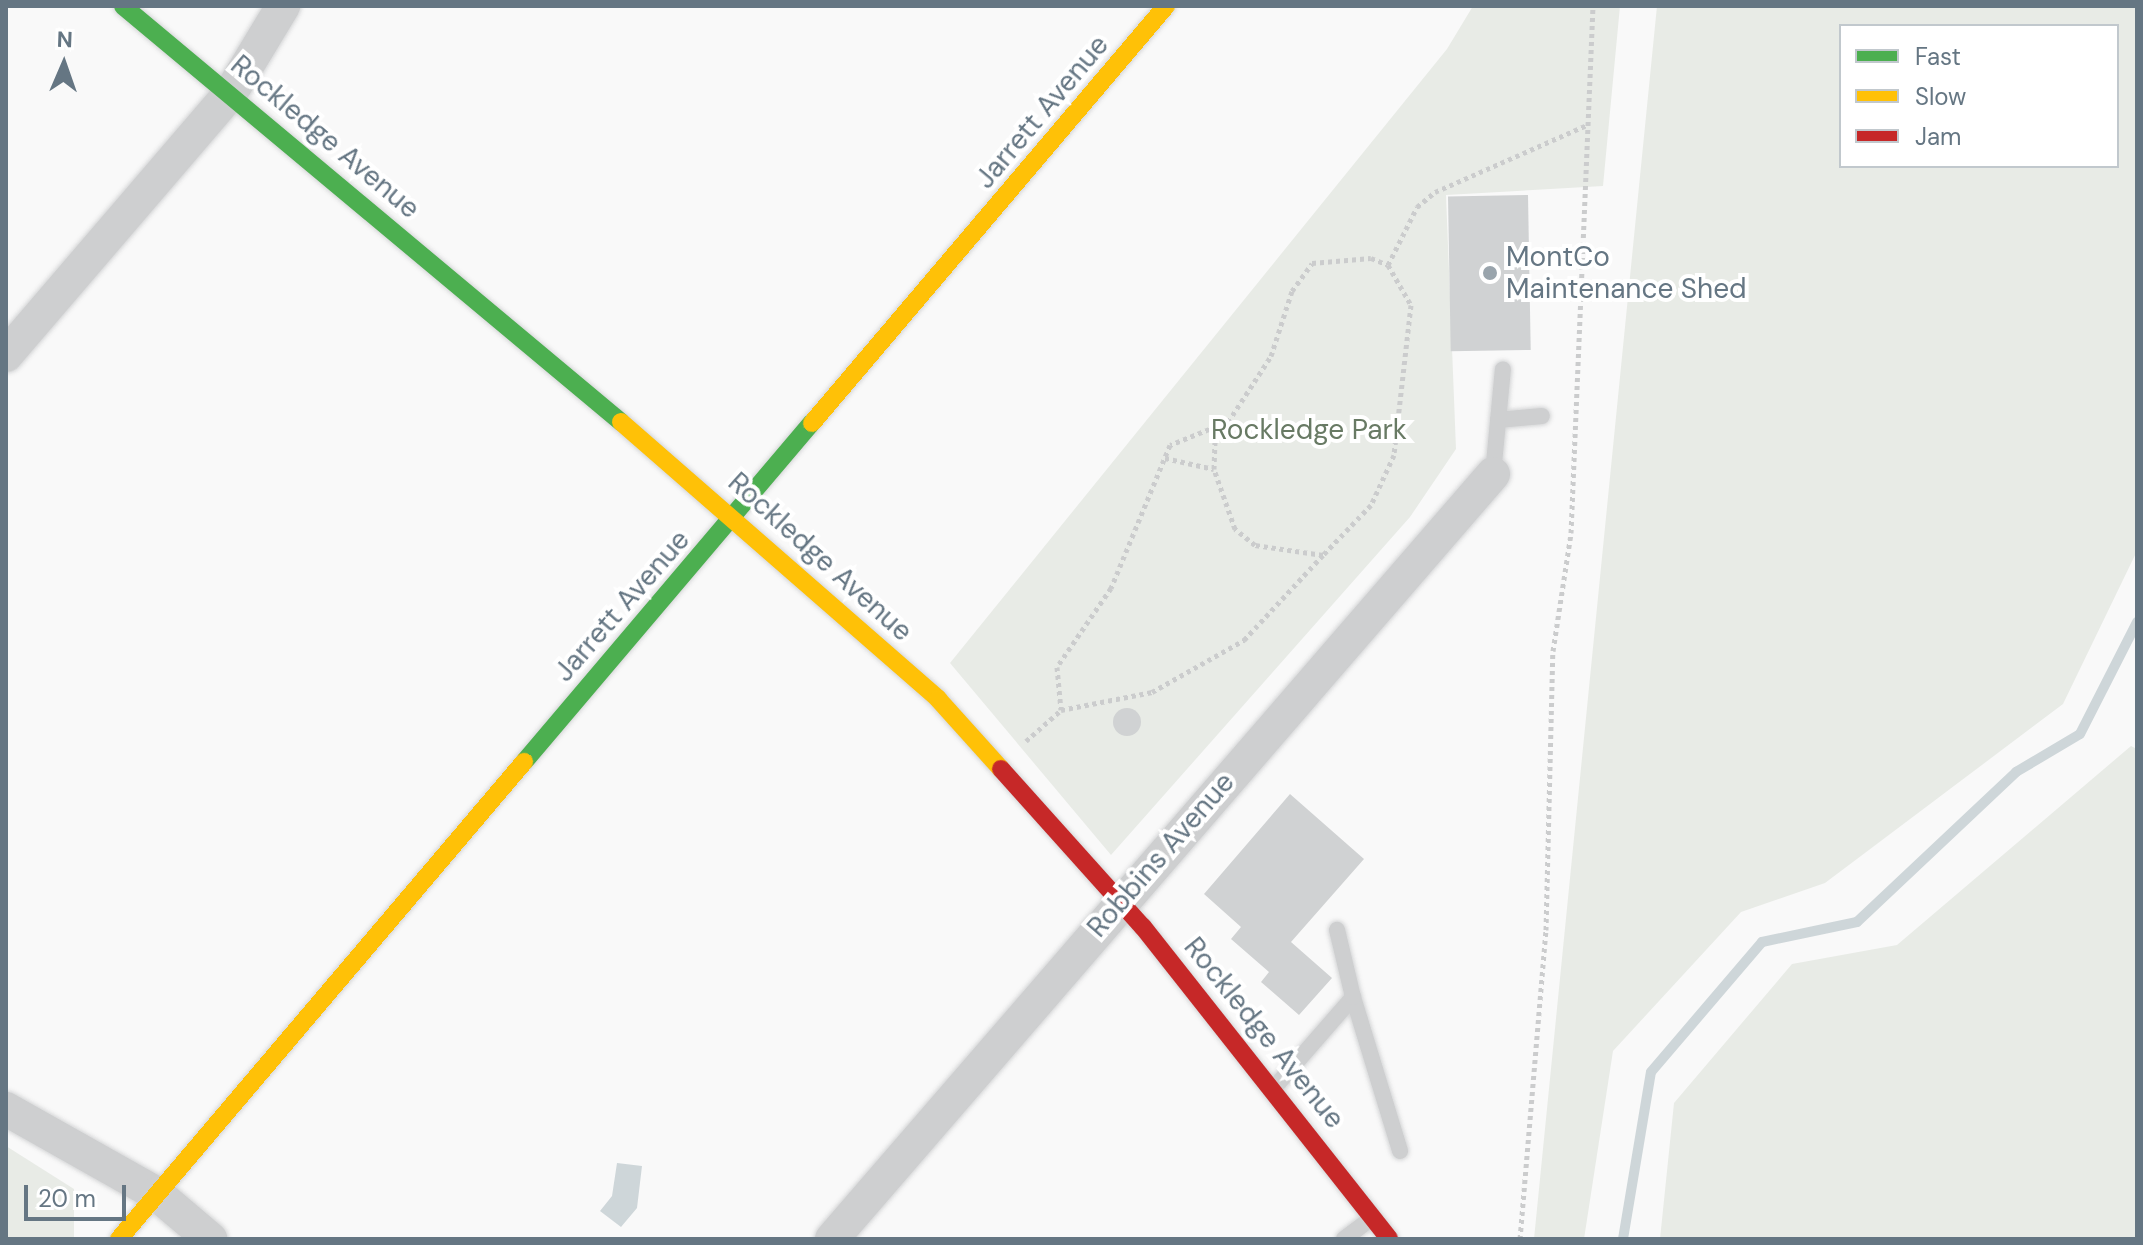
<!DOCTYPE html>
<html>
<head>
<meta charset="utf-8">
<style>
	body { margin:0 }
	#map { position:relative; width:2143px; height:1245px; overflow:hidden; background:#f9f9f9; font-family:"DM Sans",sans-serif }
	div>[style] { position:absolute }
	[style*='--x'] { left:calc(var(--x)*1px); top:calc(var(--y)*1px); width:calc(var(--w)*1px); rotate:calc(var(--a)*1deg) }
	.green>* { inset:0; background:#e8ebe6 }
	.water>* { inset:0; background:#ced6d9 }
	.stream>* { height:10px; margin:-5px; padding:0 5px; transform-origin:5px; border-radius:5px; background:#ced6d9 }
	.building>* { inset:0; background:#d0d2d3; transform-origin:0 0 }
	.round { border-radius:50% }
	.path>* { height:5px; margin-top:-2.5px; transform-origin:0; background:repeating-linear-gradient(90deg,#cbcccd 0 4px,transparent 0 8px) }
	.roads { filter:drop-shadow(0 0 2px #d5d6d7) drop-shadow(0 0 2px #d5d6d7) }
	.lane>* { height:16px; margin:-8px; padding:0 8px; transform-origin:8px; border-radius:8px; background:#cecfd0 }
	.street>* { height:34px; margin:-17px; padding:0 17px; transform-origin:17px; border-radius:17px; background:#cecfd0 }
	.fast>* { height:18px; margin:-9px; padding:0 9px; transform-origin:9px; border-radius:9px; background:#4caf50 }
	.slow>* { height:18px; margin:-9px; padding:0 9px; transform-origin:9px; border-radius:9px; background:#ffc107 }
	.jam>* { height:18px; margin:-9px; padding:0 9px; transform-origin:9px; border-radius:9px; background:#c62828 }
	.dots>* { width:22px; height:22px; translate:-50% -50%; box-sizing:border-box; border:4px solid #fff; border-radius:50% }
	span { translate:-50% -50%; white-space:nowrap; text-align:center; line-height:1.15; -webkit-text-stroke:8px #fff; paint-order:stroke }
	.street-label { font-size:28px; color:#657683 }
	.poi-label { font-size:28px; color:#657683 }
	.left { translate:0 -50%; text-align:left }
	.park-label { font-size:28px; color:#687a64 }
	.frame { position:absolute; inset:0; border:8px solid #657683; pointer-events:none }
	.legend { position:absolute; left:1839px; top:24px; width:280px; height:144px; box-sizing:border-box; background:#fff; border:2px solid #c1c8cd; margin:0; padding:10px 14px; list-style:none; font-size:24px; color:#657683 }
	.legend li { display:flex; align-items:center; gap:16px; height:40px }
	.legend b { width:40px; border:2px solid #c1c8cd }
	.north { position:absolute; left:24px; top:24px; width:80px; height:80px; -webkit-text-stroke:6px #fff; paint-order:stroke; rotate:2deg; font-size:22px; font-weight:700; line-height:32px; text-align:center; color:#657683 }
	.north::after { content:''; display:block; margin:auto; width:28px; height:36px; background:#657683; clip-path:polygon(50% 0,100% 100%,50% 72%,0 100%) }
	.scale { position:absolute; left:24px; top:1185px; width:102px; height:36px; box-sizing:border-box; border:4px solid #657683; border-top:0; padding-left:10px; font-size:24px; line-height:28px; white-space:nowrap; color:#657683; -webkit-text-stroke:6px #fff; paint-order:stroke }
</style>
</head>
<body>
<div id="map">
	<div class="green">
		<i style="clip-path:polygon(1473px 6px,1620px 6px,1603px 186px,1446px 195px,1456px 449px,1410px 517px,1111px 855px,950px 663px,1447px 49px)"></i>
		<i style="clip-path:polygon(evenodd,1657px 6px,2137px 6px,2137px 551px,2063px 704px,1825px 883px,1741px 912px,1613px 1051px,1584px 1239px,1534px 1239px,1657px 6px,1841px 26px,2117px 26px,2117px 166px,1841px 166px,1841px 26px)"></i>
		<i style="clip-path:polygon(2131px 746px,2137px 749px,2137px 1239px,1660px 1239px,1674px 1103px,1792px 964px,1897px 945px)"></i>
		<i style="clip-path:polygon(6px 1146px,74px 1189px,74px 1239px,6px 1239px)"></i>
	</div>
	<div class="water">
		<i style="clip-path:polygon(617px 1163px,642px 1166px,637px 1208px,621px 1227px,600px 1211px,612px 1196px)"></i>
	</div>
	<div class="stream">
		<i style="--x:1623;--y:1239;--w:169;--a:-80.5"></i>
		<i style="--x:1651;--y:1072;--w:171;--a:-49.5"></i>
		<i style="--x:1762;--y:942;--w:97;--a:-11.9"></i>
		<i style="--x:1857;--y:922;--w:219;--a:-43.3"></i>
		<i style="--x:2016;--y:772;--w:74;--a:-30.7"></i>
		<i style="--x:2080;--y:734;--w:126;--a:-63"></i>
	</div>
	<div class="building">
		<i style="left:1528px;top:195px;width:155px;height:80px;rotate:89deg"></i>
		<i class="round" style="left:1113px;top:708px;width:28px;height:28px"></i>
		<i style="clip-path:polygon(1290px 794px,1364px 859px,1291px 942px,1332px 978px,1299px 1015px,1261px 982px,1269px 972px,1231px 939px,1241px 927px,1204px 894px)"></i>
	</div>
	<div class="path">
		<i style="--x:1388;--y:265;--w:65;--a:-63.4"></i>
		<i style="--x:1417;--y:207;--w:23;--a:-40"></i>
		<i style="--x:1435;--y:192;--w:166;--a:-23.8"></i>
		<i style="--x:1224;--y:423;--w:58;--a:157.8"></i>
		<i style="--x:1170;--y:445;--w:155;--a:112.4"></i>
		<i style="--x:1111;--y:588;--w:96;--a:124.4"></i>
		<i style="--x:1057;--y:667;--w:43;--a:84.7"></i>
		<i style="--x:1061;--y:710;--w:93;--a:-11.2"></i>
		<i style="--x:1152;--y:692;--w:106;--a:-29.5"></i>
		<i style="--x:1244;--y:640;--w:116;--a:-47.1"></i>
		<i style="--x:1323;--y:555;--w:69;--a:-171.6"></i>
		<i style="--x:1255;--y:545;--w:26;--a:-141"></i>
		<i style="--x:1235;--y:529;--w:64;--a:-109.3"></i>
		<i style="--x:1214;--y:469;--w:27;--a:-88"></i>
		<i style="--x:1215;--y:442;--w:103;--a:-56.9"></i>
		<i style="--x:1271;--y:356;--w:68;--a:-72.1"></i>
		<i style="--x:1292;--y:291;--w:34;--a:-54"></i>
		<i style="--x:1312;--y:263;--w:59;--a:-4.8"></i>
		<i style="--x:1371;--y:258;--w:18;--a:22"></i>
		<i style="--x:1388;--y:265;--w:46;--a:60.1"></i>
		<i style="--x:1411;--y:305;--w:151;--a:96.5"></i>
		<i style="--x:1394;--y:455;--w:55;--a:114.7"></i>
		<i style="--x:1371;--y:505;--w:69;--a:133.8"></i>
		<i style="--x:1165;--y:458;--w:50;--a:12.7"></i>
		<i style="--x:1026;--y:741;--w:47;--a:-41.5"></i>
		<i style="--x:1520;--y:1239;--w:310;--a:-85.2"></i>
		<i style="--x:1546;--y:930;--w:279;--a:-88.6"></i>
		<i style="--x:1553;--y:651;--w:119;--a:-81.3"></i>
		<i style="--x:1571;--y:533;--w:527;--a:-87.61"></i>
	</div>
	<div class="roads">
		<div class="lane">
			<i style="--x:1498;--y:420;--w:44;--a:-5.2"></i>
			<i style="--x:1493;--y:474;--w:105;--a:-84.6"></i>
			<i style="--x:1353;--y:997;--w:161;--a:73"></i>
			<i style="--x:1274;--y:1088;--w:121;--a:-49"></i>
			<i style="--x:1353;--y:997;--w:69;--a:-103.4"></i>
			<i style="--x:1344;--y:1239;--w:35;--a:-37"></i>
		</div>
		<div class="street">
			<i style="--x:6;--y:355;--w:344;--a:-49.4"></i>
			<i style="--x:230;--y:94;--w:103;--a:-58.9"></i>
			<i style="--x:6;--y:1109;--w:173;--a:29.4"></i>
			<i style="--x:157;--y:1194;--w:70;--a:40.3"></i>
			<i style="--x:832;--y:1239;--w:1011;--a:-49.17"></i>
		</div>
		<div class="fast">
			<i style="--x:123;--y:6;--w:649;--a:39.87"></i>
			<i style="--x:524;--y:762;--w:445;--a:-49.7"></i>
		</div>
		<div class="slow">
			<i style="--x:621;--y:422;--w:421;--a:41.1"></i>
			<i style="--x:938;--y:699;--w:94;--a:48"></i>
			<i style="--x:812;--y:423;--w:547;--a:-49.67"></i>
			<i style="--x:119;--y:1239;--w:626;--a:-49.67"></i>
		</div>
		<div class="jam">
			<i style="--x:1001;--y:769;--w:212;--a:48.1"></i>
			<i style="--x:1143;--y:927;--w:397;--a:51.7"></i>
		</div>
	</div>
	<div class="dots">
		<i style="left:1490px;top:273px;background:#99a4ac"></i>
	</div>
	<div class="street-label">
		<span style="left:1042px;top:112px;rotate:-50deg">Jarrett Avenue</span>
		<span style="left:325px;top:137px;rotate:40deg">Rockledge Avenue</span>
		<span style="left:820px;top:557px;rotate:42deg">Rockledge Avenue</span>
		<span style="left:622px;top:606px;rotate:-49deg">Jarrett Avenue</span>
		<span style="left:1161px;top:855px;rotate:-49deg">Robbins Avenue</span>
		<span style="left:1264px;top:1033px;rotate:51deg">Rockledge Avenue</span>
	</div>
	<div class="poi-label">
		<span class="left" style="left:1506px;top:273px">MontCo<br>Maintenance Shed</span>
	</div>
	<div class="park-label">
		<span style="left:1309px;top:430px">Rockledge Park</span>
	</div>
	<div class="frame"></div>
	<ul class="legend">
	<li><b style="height:10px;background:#4caf50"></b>Fast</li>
	<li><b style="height:10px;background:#ffc107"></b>Slow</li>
	<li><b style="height:10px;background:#c62828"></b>Jam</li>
	</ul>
	<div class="north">N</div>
	<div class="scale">20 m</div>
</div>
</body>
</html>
